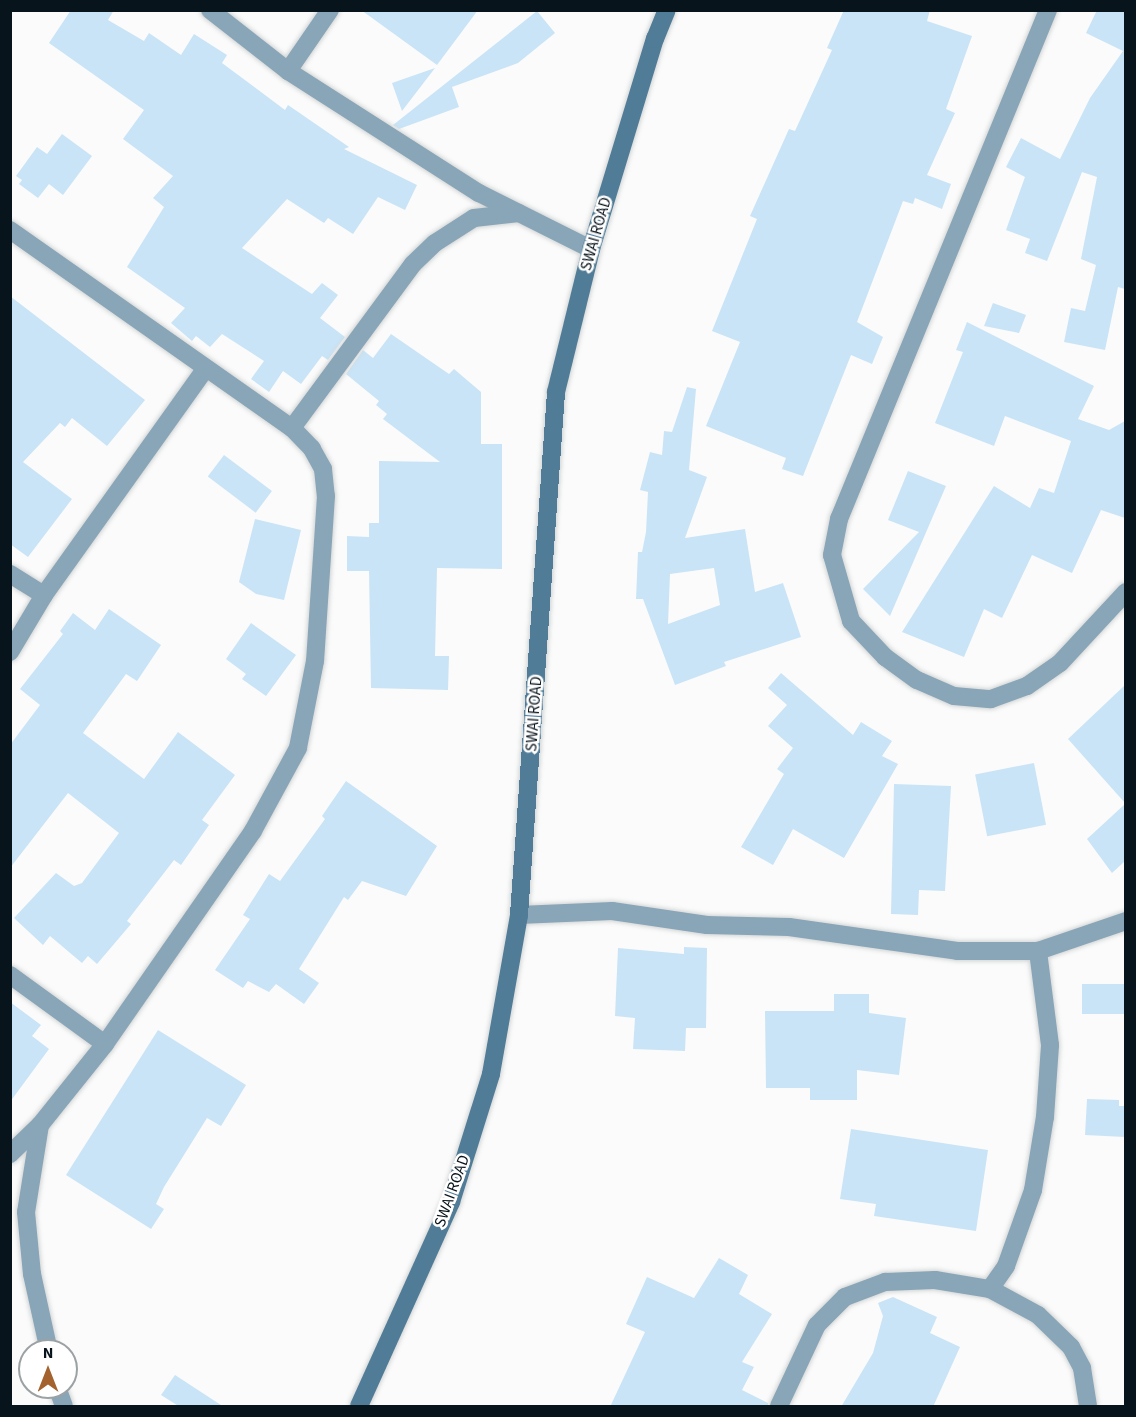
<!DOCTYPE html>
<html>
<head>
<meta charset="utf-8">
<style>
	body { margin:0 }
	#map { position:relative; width:1136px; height:1417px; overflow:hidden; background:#fbfbfb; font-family:"Source Sans 3",sans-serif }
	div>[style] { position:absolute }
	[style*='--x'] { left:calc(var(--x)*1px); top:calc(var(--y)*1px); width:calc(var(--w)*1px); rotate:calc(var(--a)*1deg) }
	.building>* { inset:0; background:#c9e4f6; transform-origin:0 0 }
	.roads { filter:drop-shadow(0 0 2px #d4d6d7) drop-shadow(0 0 2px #d4d6d7) }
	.street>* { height:18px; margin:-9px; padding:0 9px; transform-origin:9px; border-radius:9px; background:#89a6b8 }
	.secondary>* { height:18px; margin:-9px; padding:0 9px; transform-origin:9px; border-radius:9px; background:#507c97 }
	span { translate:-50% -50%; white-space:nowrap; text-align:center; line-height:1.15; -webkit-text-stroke:5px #fff; paint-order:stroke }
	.street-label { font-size:16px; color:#08141b }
	.frame { position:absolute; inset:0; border:12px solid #08141b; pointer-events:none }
	.north { position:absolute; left:18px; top:1339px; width:60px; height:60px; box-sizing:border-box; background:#fff; border:2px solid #9ca1a4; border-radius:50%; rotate:0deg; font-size:16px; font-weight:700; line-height:24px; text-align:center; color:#08141b }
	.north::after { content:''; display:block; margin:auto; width:21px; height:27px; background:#a3622e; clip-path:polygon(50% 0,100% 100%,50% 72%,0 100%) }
</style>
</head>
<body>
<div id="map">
	<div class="building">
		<i style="clip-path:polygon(71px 10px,114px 10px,108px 20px,144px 41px,149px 33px,181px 55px,194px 34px,227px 55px,222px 63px,285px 110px,288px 105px,349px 147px,344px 149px,417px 185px,405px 210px,378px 197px,353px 234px,328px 218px,324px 223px,287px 199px,242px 248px,312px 294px,322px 283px,338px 295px,320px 318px,345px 337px,328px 360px,322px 356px,301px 384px,283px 371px,269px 392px,251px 379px,264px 361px,222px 334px,210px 347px,196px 336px,192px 341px,171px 323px,185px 308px,127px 267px,164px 207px,153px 198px,173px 176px,123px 139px,144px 110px,49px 43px)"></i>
		<i style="clip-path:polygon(361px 10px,478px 10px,437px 65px)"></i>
		<i style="clip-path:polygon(844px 10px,930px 10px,927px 21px,972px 36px,946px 109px,955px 113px,927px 175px,951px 184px,942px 209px,915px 198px,913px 204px,903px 201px,857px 322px,883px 337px,872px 364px,851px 355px,803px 476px,782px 469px,786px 458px,706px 426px,740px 342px,712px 331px,757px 219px,750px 216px,789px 129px,795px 131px,832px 50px,827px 48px)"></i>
		<i style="clip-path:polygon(1097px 10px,1125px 10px,1125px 289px,1118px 287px,1105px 350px,1064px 342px,1071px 308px,1085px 311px,1096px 265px,1081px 259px,1097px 177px,1082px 172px,1047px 261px,1025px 253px,1030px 239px,1006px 230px,1025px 177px,1006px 167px,1021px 138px,1060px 159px,1090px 98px,1123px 51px,1086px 33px)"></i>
		<i style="clip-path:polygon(537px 11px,555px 33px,518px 63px,452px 87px,459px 107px,399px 129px,393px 125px)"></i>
		<i style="clip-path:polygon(435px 68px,402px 111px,392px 83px)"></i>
		<i style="clip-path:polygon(62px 134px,92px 156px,63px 195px,49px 184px,38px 198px,19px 184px,22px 180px,16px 176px,37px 147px,47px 154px)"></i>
		<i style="clip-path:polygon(10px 296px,145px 400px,107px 446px,72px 418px,65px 427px,60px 423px,23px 462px,72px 499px,28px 557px,10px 544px)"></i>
		<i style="clip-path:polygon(993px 303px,1026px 315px,1019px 333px,984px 326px)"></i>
		<i style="clip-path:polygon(967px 322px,1094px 386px,1078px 419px,1109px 430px,1125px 421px,1125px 518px,1101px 510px,1072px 573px,1032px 555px,1002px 618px,984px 609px,964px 657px,902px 632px,994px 486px,1030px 508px,1039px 488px,1054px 493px,1071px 441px,1005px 416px,994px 446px,935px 423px,963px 352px,956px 350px)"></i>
		<i style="clip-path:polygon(391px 334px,449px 374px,454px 369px,481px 392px,481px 444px,502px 444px,502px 569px,437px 568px,435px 656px,449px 656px,448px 690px,371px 688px,369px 571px,347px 571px,347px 536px,369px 537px,369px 523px,379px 523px,379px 461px,440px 462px,383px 419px,387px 414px,376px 405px,379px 401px,346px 374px,363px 350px,373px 358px)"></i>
		<i style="clip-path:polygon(evenodd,687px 387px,696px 389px,689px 470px,707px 477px,685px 538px,745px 529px,755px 592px,783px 583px,801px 637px,724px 662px,726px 666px,675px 685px,643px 599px,636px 599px,638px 552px,642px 552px,646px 532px,648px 492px,640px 490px,650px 452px,662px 455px,664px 431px,672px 432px,687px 387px,714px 568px,720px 605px,668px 624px,670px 574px,714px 568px)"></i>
		<i style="left:224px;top:455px;width:60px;height:27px;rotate:37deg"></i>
		<i style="clip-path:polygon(908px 471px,946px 486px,890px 616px,863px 589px,919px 532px,888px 520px)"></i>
		<i style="clip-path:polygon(255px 519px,301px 530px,284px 600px,256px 594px,239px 582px)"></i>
		<i style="clip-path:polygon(109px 609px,161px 645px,137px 681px,126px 674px,83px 733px,144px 779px,178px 732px,235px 775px,202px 820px,209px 825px,181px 865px,174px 860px,127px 921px,131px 924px,97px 964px,88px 956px,82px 963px,50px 936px,43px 945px,14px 918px,56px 873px,74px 886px,82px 883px,119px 833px,68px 793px,10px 868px,10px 745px,40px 705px,20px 689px,63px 634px,60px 631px,73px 613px,95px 630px)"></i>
		<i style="clip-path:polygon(251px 623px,296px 655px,266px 696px,242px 679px,246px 674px,226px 659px)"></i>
		<i style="clip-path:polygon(781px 673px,853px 735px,861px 722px,892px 741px,882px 756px,898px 764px,844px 858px,793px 829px,773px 865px,741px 847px,784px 774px,777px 769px,793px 748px,768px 726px,787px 705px,768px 688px)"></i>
		<i style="clip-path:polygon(1125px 685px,1125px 803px,1068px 739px)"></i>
		<i style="left:1034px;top:763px;width:63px;height:60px;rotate:79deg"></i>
		<i style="clip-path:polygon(346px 781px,437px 846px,406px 896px,362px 881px,348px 900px,344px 897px,299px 969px,319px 983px,304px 1004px,276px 984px,269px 992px,248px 981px,243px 988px,215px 970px,250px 919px,243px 915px,269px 874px,280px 881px,325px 819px,322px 816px)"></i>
		<i style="clip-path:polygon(894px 784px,951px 786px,945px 891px,919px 890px,918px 915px,891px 914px)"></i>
		<i style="clip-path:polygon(1125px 804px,1125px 861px,1112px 873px,1087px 839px)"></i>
		<i style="clip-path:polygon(684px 947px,707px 948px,706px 1028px,686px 1028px,685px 1051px,633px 1049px,635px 1018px,615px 1016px,618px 948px,684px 954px)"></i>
		<i style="left:1082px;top:984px;width:43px;height:30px"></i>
		<i style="clip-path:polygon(834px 994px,869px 994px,869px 1013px,906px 1018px,899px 1075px,857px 1070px,857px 1100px,810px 1100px,810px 1088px,766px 1088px,765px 1011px,834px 1011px)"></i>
		<i style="clip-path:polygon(10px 1002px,41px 1025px,32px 1036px,49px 1049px,10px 1102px)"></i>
		<i style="clip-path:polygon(158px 1030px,246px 1085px,221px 1126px,207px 1118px,164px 1187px,156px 1204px,164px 1209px,151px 1229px,66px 1175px)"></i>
		<i style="clip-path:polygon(1087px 1099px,1119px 1100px,1119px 1106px,1125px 1106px,1125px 1137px,1085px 1135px)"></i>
		<i style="clip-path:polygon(851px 1129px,988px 1150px,976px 1231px,874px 1216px,876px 1204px,840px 1199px)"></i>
		<i style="clip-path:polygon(719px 1258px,748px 1275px,739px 1294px,772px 1314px,742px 1362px,754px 1367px,742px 1390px,768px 1403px,768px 1407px,610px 1407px,645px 1332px,626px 1324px,647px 1277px,694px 1298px)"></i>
		<i style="clip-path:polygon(893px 1297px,937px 1317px,930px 1333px,960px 1347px,933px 1407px,841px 1407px,873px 1353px,883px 1316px,878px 1303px)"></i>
		<i style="clip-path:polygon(175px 1375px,224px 1407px,180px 1407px,161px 1395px)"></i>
	</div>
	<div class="roads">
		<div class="street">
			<i style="--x:210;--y:10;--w:99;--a:38"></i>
			<i style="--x:288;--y:71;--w:227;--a:32.6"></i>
			<i style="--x:479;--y:193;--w:125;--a:26.6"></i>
			<i style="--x:1048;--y:10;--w:550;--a:112.32"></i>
			<i style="--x:839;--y:519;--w:37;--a:101"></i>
			<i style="--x:832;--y:555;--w:69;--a:73.9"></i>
			<i style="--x:851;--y:621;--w:50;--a:46.6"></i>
			<i style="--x:885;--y:657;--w:39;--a:36"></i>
			<i style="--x:917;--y:680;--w:40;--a:23.4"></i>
			<i style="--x:954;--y:696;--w:37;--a:5"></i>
			<i style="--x:991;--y:699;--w:38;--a:-20"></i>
			<i style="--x:1027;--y:686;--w:40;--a:-34.9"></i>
			<i style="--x:1060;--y:663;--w:97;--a:-47.1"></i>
			<i style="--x:288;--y:71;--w:74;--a:-55.5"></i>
			<i style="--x:10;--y:230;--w:345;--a:35.1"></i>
			<i style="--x:292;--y:428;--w:29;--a:46"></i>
			<i style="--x:312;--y:449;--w:23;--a:61"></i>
			<i style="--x:323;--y:469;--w:27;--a:84"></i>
			<i style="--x:326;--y:496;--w:165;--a:93.8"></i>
			<i style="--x:315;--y:661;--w:89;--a:101.1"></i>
			<i style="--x:298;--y:748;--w:94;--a:118.5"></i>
			<i style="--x:253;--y:831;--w:259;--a:124.8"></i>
			<i style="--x:105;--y:1044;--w:104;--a:128.7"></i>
			<i style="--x:40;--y:1125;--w:88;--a:99.1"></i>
			<i style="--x:26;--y:1212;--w:62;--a:84.5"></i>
			<i style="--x:32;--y:1274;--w:79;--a:77.6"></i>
			<i style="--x:292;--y:428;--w:204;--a:-53.6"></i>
			<i style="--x:413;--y:264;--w:30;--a:-44"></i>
			<i style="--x:435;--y:243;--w:46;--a:-32.7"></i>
			<i style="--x:474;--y:218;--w:45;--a:-6.3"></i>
			<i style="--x:10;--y:574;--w:40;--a:32"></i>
			<i style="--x:10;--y:652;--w:66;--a:-59.2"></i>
			<i style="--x:44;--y:595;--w:277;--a:-54.5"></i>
			<i style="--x:519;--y:915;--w:93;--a:-2.5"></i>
			<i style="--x:612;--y:911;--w:96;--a:8.4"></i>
			<i style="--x:707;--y:925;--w:82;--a:1.4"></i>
			<i style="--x:789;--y:927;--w:170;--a:8.1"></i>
			<i style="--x:957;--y:951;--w:81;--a:0"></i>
			<i style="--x:1038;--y:951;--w:93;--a:-18.8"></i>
			<i style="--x:10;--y:975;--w:117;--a:36"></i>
			<i style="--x:10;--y:1154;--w:42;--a:-44"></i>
			<i style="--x:990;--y:1289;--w:28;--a:-55"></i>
			<i style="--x:1006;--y:1266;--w:81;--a:-70.4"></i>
			<i style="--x:1033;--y:1190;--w:74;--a:-80.7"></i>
			<i style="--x:1045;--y:1117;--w:72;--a:-86"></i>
			<i style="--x:1050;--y:1045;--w:95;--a:-97.3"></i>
			<i style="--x:57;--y:1387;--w:20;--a:70"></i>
			<i style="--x:779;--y:1406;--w:89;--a:-64.9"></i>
			<i style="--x:817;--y:1325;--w:40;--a:-45"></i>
			<i style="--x:845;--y:1297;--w:43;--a:-20.6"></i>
			<i style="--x:885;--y:1282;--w:50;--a:-2.3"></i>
			<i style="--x:935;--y:1280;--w:56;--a:9.3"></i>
			<i style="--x:990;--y:1289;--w:55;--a:28.4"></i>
			<i style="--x:1038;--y:1315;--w:46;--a:44.1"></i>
			<i style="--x:1071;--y:1347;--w:24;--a:62"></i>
			<i style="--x:1082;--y:1368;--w:38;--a:81"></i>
		</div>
		<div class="secondary">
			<i style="--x:359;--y:1406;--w:224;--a:-65.7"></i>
			<i style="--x:451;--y:1202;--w:134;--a:-72.6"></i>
			<i style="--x:491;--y:1074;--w:161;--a:-80"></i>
			<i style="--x:519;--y:915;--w:524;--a:-85.95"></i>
			<i style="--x:556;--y:392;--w:147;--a:-76.2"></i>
			<i style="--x:591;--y:249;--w:220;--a:-73.1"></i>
			<i style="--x:655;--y:39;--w:31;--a:-68"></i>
		</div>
	</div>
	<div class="street-label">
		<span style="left:596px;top:234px;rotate:-74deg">SWAI ROAD</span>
		<span style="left:534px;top:714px;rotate:-86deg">SWAI ROAD</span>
		<span style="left:452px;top:1191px;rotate:-70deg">SWAI ROAD</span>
	</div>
	<div class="frame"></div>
	<div class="north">N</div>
</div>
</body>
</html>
